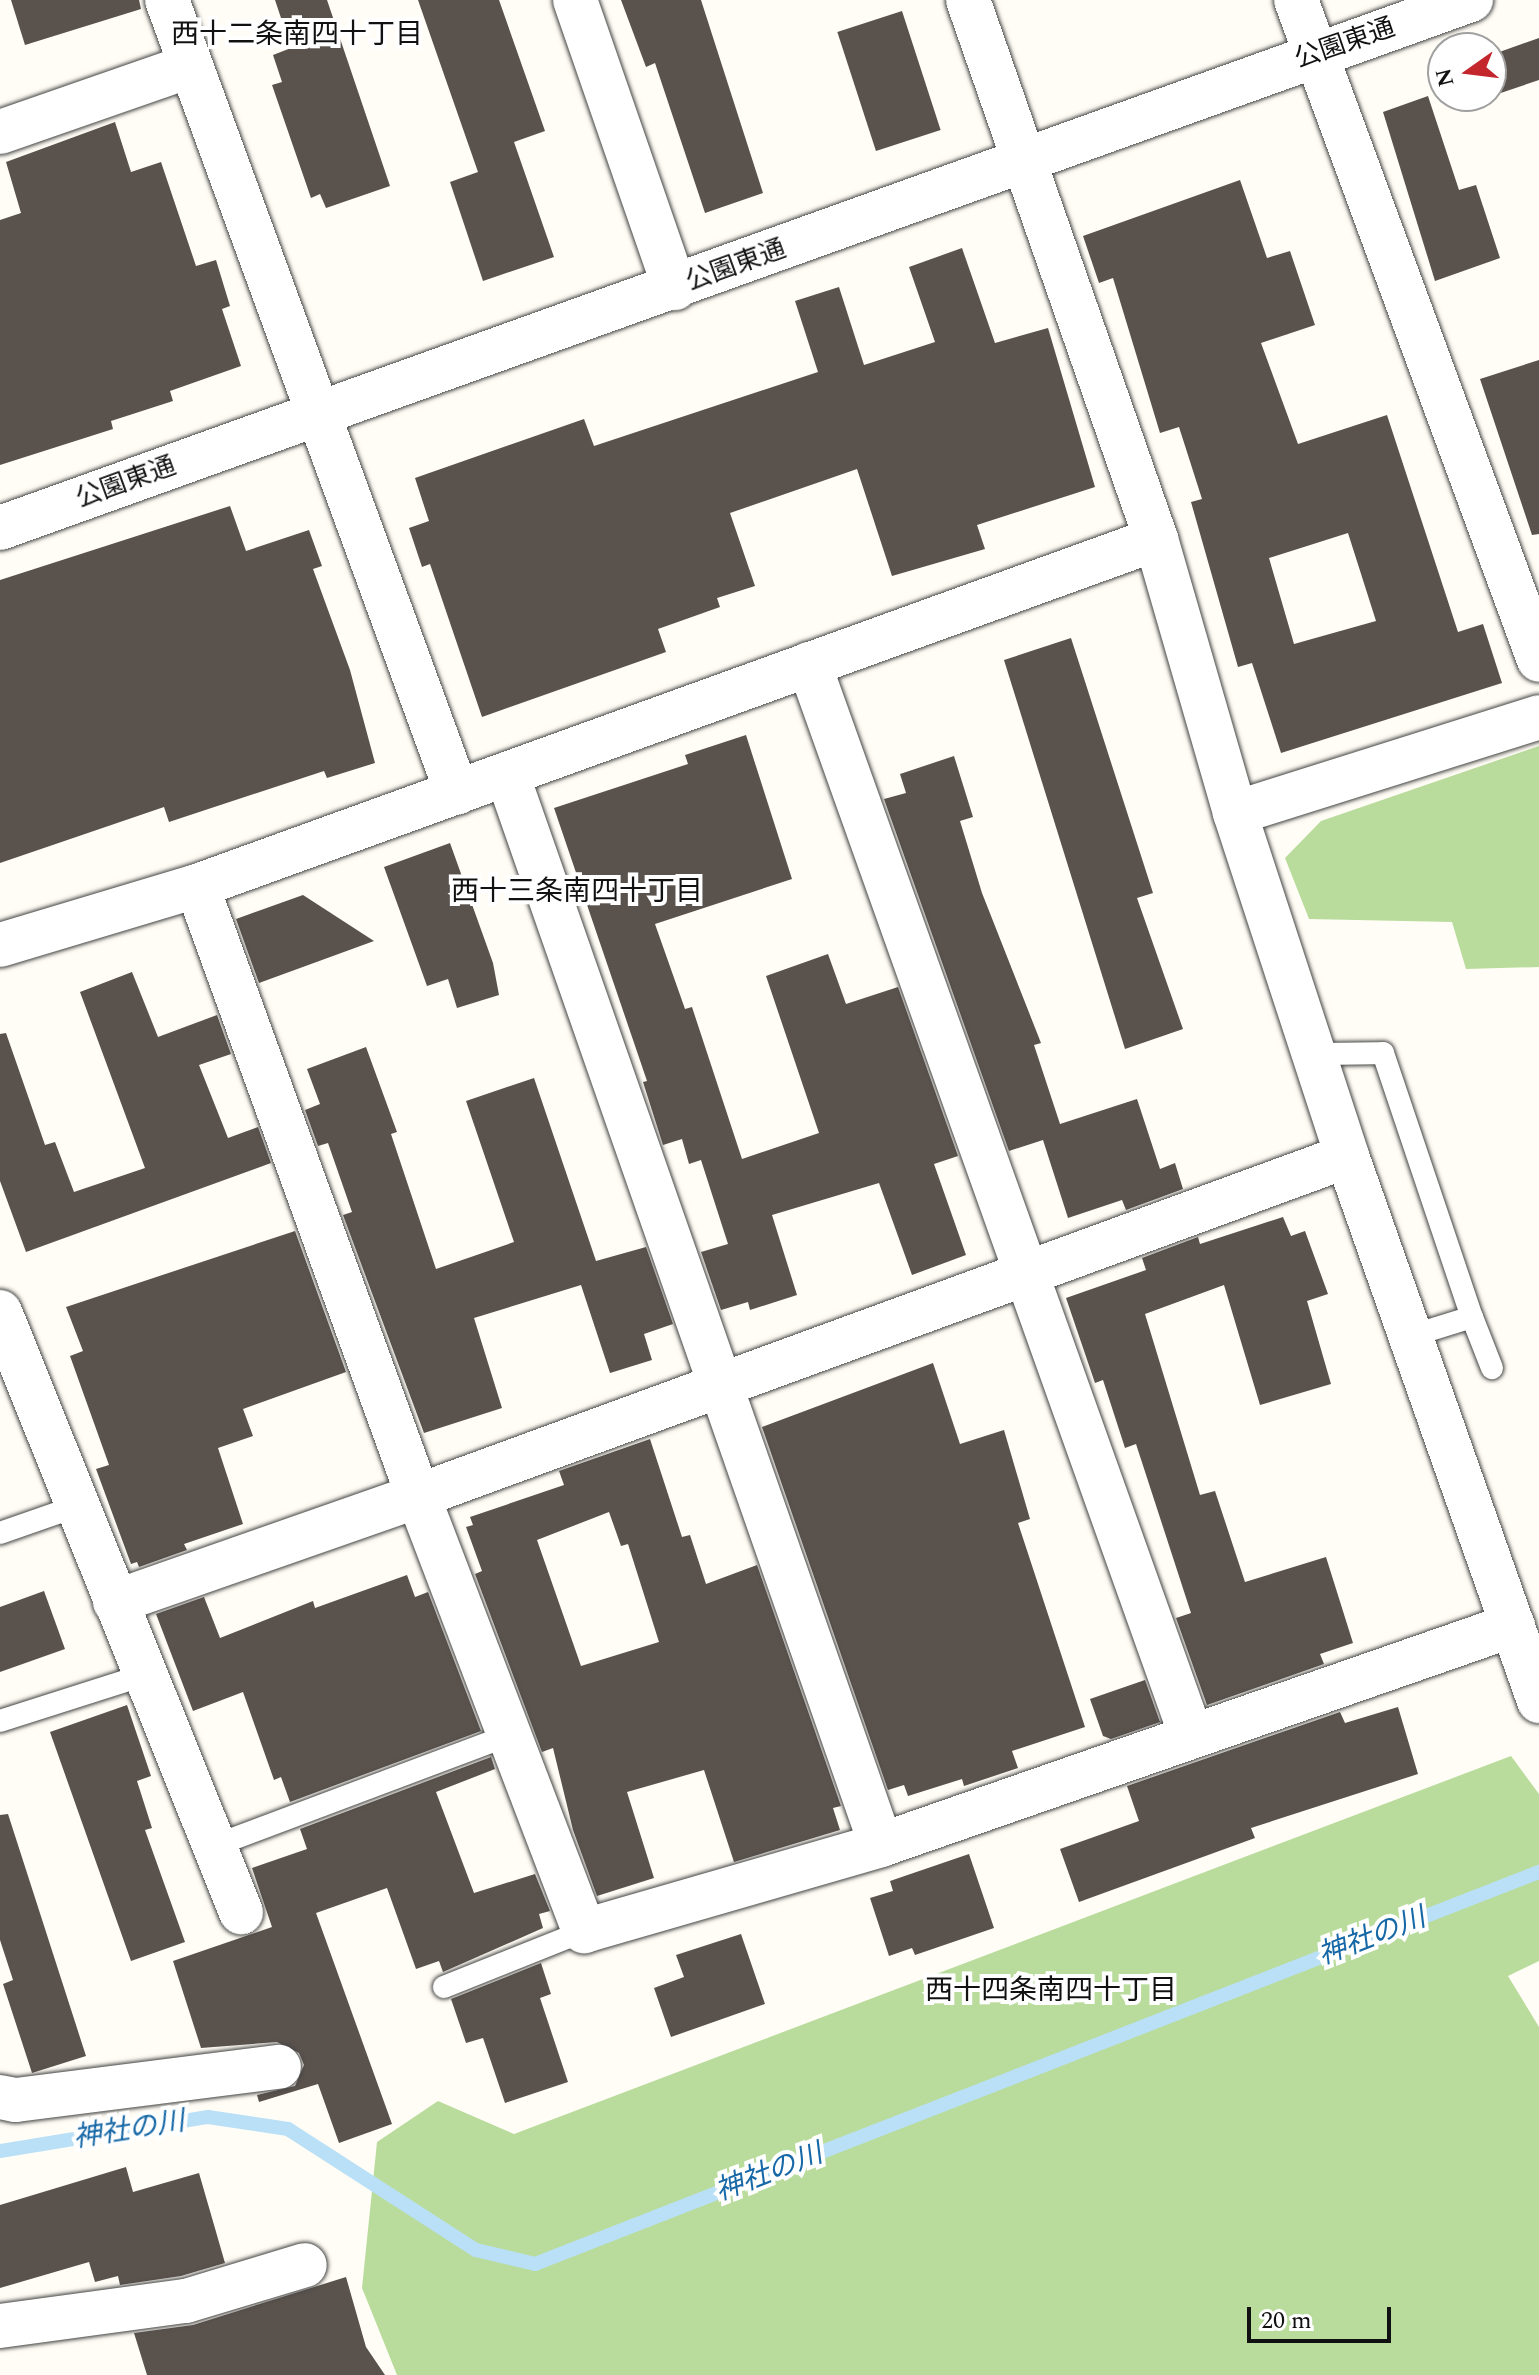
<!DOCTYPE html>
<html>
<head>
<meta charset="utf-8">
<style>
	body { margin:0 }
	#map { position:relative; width:1539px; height:2375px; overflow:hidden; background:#fffdf5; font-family:Spectral,"Noto Sans JP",serif }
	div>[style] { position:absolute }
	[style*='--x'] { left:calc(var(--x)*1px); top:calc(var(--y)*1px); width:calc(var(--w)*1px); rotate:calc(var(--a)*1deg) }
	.forest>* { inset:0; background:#b9dc9c }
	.stream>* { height:14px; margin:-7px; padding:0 7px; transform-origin:7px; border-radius:7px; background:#b9e0f7 }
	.building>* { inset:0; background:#5a524d; transform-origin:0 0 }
	.roads { filter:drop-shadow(0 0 2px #444) drop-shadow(0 0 2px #444) }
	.service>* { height:22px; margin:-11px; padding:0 11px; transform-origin:11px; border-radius:11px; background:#fff }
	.minor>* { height:44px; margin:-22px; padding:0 22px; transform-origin:22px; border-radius:22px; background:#fff }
	.tertiary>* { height:44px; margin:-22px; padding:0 22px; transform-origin:22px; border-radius:22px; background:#fff }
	span { translate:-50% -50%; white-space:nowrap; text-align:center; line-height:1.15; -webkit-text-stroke:8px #fff; paint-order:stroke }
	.street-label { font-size:26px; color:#111 }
	.neighbourhood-label { font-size:28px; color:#111 }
	.water-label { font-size:28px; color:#1768a6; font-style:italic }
	.north { position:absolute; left:1427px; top:32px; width:80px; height:80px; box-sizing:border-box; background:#fff; border:2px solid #a0a0a0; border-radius:50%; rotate:256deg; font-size:22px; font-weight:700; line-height:32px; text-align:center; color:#111 }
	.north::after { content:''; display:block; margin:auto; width:28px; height:36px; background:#c4262e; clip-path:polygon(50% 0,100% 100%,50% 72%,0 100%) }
	.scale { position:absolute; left:1247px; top:2307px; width:144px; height:36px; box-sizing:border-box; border:4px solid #111; border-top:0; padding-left:10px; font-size:24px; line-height:28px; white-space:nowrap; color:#111; -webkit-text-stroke:6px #fff; paint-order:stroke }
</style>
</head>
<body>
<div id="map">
	<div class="forest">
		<i style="clip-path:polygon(1539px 746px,1539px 967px,1466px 969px,1452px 922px,1309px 919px,1285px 858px,1321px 821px)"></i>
		<i style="clip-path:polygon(1511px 1756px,1539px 1794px,1539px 1961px,1508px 1976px,1539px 2027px,1539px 2375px,397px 2375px,362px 2288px,377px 2142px,438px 2101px,514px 2134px)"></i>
	</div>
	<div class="stream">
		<i style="--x:0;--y:2151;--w:211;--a:-9.3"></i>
		<i style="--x:208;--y:2117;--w:81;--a:8.5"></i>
		<i style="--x:288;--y:2129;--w:224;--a:32.8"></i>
		<i style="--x:476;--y:2250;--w:61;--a:13.3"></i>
		<i style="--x:535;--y:2264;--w:1078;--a:-21.33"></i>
	</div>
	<div class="building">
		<i style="clip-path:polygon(11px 0,139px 0,141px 9px,25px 45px)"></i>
		<i style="clip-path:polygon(275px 0,327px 0,390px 186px,326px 208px,320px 194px,311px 198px,272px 85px,282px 82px,273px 55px,291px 48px)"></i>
		<i style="clip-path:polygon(418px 0,499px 0,545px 131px,514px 142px,554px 257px,483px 281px,450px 182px,478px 172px)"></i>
		<i style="clip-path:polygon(621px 0,701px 0,763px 193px,705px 213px,655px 63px,646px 67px)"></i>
		<i style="left:902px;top:11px;width:125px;height:68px;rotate:72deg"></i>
		<i style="clip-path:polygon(1539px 38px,1539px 80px,1453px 109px,1449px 96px,1491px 96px,1491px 55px)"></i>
		<i style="clip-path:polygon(1428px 96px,1459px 190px,1476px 185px,1500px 258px,1435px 281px,1383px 112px)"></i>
		<i style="clip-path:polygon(115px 122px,131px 172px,161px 162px,196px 266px,216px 260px,230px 306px,222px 309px,241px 366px,170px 391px,173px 401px,111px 421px,113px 429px,0 465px,0 220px,21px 213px,6px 162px)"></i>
		<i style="clip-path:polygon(evenodd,1240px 180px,1267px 258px,1290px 251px,1315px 325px,1261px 343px,1298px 444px,1387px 415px,1458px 632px,1483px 624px,1502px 683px,1281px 753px,1252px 663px,1238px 667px,1191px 502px,1202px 499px,1179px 427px,1160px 433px,1113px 278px,1099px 283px,1083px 236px,1240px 180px,1348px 533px,1376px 621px,1294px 644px,1269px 558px,1348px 533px)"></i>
		<i style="clip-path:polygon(962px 248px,995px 343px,1048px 328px,1095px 487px,977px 525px,985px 549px,892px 576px,857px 469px,730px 513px,755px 586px,717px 598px,720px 607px,658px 629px,666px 652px,482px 717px,430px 564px,422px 567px,409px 528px,429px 521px,415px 478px,584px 419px,594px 446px,818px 372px,795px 301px,839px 287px,864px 365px,935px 342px,909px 267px)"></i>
		<i style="clip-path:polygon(1539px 360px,1539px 534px,1532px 535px,1480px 379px)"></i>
		<i style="clip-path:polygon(230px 506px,246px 551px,309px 530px,322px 566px,313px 569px,350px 670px,375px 763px,327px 778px,324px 771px,169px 822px,164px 807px,0 863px,0 580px)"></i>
		<i style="clip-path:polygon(1071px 638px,1153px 893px,1137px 898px,1183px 1029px,1125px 1049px,1004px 660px)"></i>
		<i style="clip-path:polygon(746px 735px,792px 879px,655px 924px,685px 1009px,692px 1007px,742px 1159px,819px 1133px,766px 976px,828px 954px,846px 1004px,898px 987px,958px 1156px,934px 1164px,966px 1255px,912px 1275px,879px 1183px,772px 1215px,797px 1295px,750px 1310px,748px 1302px,721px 1310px,701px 1252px,728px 1244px,701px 1160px,689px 1164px,682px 1139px,663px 1145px,643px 1082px,647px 1081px,554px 808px,688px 764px,685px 755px)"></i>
		<i style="clip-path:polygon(954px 756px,973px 817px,960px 821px,982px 893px,1041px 1043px,1034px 1045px,1060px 1124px,1137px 1099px,1160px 1169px,1175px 1163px,1183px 1189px,1126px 1210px,1122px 1200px,1068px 1218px,1043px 1140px,1009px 1151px,884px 799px,906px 793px,900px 774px)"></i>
		<i style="clip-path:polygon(450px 843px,493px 963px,499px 995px,457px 1008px,448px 979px,427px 986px,384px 867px)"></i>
		<i style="clip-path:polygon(303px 895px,374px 941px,259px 983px,236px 919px)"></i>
		<i style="clip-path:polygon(132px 972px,158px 1037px,217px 1015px,231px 1054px,199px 1065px,228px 1138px,258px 1127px,271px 1163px,26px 1252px,0 1181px,0 1034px,6px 1033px,45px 1145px,55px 1142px,74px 1192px,145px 1168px,80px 992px)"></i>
		<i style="clip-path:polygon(366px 1047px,397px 1132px,391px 1134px,436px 1269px,514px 1242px,466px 1101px,534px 1078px,596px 1261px,646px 1247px,673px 1324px,644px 1334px,652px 1360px,610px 1373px,581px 1285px,474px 1318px,502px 1408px,424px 1433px,343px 1215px,352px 1212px,328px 1143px,318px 1146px,305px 1110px,320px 1104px,307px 1069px)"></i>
		<i style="clip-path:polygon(1283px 1217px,1291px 1236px,1305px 1231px,1328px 1294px,1307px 1301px,1331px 1384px,1260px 1405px,1224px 1285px,1145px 1314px,1200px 1495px,1215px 1491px,1245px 1582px,1326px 1557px,1353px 1643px,1320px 1654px,1324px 1664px,1207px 1705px,1176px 1618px,1191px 1613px,1136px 1444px,1125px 1448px,1103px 1380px,1095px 1383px,1066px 1298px,1146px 1270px,1142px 1258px,1198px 1237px,1200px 1244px)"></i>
		<i style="clip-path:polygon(295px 1231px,346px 1372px,243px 1409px,253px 1436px,218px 1448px,243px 1524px,184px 1544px,187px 1550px,139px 1567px,137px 1562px,131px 1564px,96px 1469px,109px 1465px,70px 1356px,83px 1351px,66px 1307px)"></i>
		<i style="clip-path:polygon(933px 1363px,960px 1444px,1004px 1430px,1030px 1519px,1018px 1523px,1085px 1727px,1012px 1751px,1018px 1768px,964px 1786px,962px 1779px,908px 1796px,904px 1785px,888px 1790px,762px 1427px)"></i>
		<i style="clip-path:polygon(evenodd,650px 1439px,682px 1537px,690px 1535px,706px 1584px,757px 1565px,841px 1806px,833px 1808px,840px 1830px,734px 1862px,704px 1770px,627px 1792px,654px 1878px,597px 1896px,573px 1830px,553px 1748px,542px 1752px,475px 1574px,482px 1571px,466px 1527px,473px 1525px,470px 1517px,564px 1485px,559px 1471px,650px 1439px,609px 1512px,621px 1546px,628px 1544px,659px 1642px,581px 1666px,537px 1540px,609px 1512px)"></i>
		<i style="clip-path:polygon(407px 1575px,415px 1597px,428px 1592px,481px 1731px,290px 1802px,281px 1777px,274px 1780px,243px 1692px,193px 1711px,156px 1614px,204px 1597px,220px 1638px,313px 1601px,315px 1608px)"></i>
		<i style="clip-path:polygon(44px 1591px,65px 1649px,0 1672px,0 1607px)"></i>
		<i style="clip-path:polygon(1145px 1680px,1160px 1722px,1111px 1739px,1103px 1736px,1090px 1699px)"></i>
		<i style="clip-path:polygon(127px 1705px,151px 1776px,137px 1781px,152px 1828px,145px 1830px,185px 1942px,131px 1961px,50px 1732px)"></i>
		<i style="clip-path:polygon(1398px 1707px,1418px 1774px,1251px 1828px,1255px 1838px,1079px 1902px,1060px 1849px,1139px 1821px,1127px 1786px,1340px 1712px,1345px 1723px)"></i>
		<i style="clip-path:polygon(491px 1757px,495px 1769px,436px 1792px,474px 1893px,535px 1874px,550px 1911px,539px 1914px,543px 1928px,443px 1972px,439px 1961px,416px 1969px,387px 1888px,316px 1913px,392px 2124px,339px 2143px,318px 2084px,259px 2102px,257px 2095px,295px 2086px,304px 2065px,299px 2053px,277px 2042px,201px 2048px,173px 1961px,272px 1927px,252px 1868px,307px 1849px,300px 1829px)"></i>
		<i style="clip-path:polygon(8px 1814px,86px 2056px,32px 2073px,3px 1984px,13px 1980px,0 1940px,0 1815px)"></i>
		<i style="clip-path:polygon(969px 1854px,994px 1928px,915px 1955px,912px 1948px,889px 1956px,870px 1898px,893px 1891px,890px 1881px)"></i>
		<i style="clip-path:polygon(741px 1934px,765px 2004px,671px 2037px,654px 1988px,684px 1977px,676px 1955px)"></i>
		<i style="clip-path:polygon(541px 1963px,551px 1994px,540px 1998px,568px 2082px,505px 2103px,483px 2038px,466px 2043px,451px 1999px)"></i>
		<i style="clip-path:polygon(126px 2167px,133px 2192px,199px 2173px,225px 2263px,181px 2276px,120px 2285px,118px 2276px,95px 2282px,89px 2262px,0 2288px,0 2205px)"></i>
		<i style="clip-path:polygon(346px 2277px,366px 2347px,385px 2375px,147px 2375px,134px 2333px,193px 2325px)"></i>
	</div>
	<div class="roads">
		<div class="service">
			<i style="--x:1314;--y:1054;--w:69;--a:-0.8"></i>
			<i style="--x:1383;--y:1053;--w:279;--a:71.4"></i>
			<i style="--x:1472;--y:1317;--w:64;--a:162.7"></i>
			<i style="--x:1472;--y:1317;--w:55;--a:68.6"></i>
			<i style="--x:0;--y:1533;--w:82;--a:-19.3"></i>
			<i style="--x:0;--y:1721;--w:151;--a:-17.7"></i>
			<i style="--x:214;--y:1846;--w:316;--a:-20.6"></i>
			<i style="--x:444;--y:1987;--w:151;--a:-21.8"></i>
		</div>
		<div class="minor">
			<i style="--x:167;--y:0;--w:844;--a:69.91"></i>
			<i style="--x:575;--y:0;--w:305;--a:70.9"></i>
			<i style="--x:968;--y:0;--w:571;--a:70.77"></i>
			<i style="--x:1156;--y:539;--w:285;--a:73.9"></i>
			<i style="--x:1235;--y:813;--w:361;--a:71.9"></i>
			<i style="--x:1347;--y:1156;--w:578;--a:70.59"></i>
			<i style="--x:1296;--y:0;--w:703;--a:69.79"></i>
			<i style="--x:0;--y:132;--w:201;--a:-19.2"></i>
			<i style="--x:809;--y:664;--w:1137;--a:70.37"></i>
			<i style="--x:507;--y:774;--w:1134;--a:70.75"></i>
			<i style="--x:1235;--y:813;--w:319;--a:-17.5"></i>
			<i style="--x:197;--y:886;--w:649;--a:70.08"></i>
			<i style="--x:418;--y:1496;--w:466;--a:69.1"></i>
			<i style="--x:584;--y:1931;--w:309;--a:-16.1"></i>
			<i style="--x:881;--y:1845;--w:669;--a:-19.19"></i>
			<i style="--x:0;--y:945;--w:206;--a:-16.7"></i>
			<i style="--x:197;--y:886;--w:1020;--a:-19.89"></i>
			<i style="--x:0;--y:1312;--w:647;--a:68.12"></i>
			<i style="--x:115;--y:1602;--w:321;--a:-19.3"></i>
			<i style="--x:418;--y:1496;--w:989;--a:-20.1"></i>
			<i style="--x:0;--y:2097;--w:16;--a:11"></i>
			<i style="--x:16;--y:2100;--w:265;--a:-7.2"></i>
			<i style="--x:0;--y:2326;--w:188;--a:-7.7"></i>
			<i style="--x:186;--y:2301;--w:124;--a:-16.8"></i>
		</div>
		<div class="tertiary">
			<i style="--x:0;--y:528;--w:1563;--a:-19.75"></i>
		</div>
	</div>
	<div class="street-label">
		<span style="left:1345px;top:44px;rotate:-19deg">公園東通</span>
		<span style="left:736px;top:266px;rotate:-20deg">公園東通</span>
		<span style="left:126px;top:483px;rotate:-20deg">公園東通</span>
	</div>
	<div class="neighbourhood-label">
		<span style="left:297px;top:35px">西十二条南四十丁目</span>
		<span style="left:577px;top:892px">西十三条南四十丁目</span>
		<span style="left:1051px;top:1991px">西十四条南四十丁目</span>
	</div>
	<div class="water-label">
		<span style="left:1372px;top:1937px;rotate:-21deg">神社の川</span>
		<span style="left:129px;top:2130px;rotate:-9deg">神社の川</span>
		<span style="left:769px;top:2173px;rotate:-21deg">神社の川</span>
	</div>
	<div class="north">N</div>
	<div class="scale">20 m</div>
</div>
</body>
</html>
